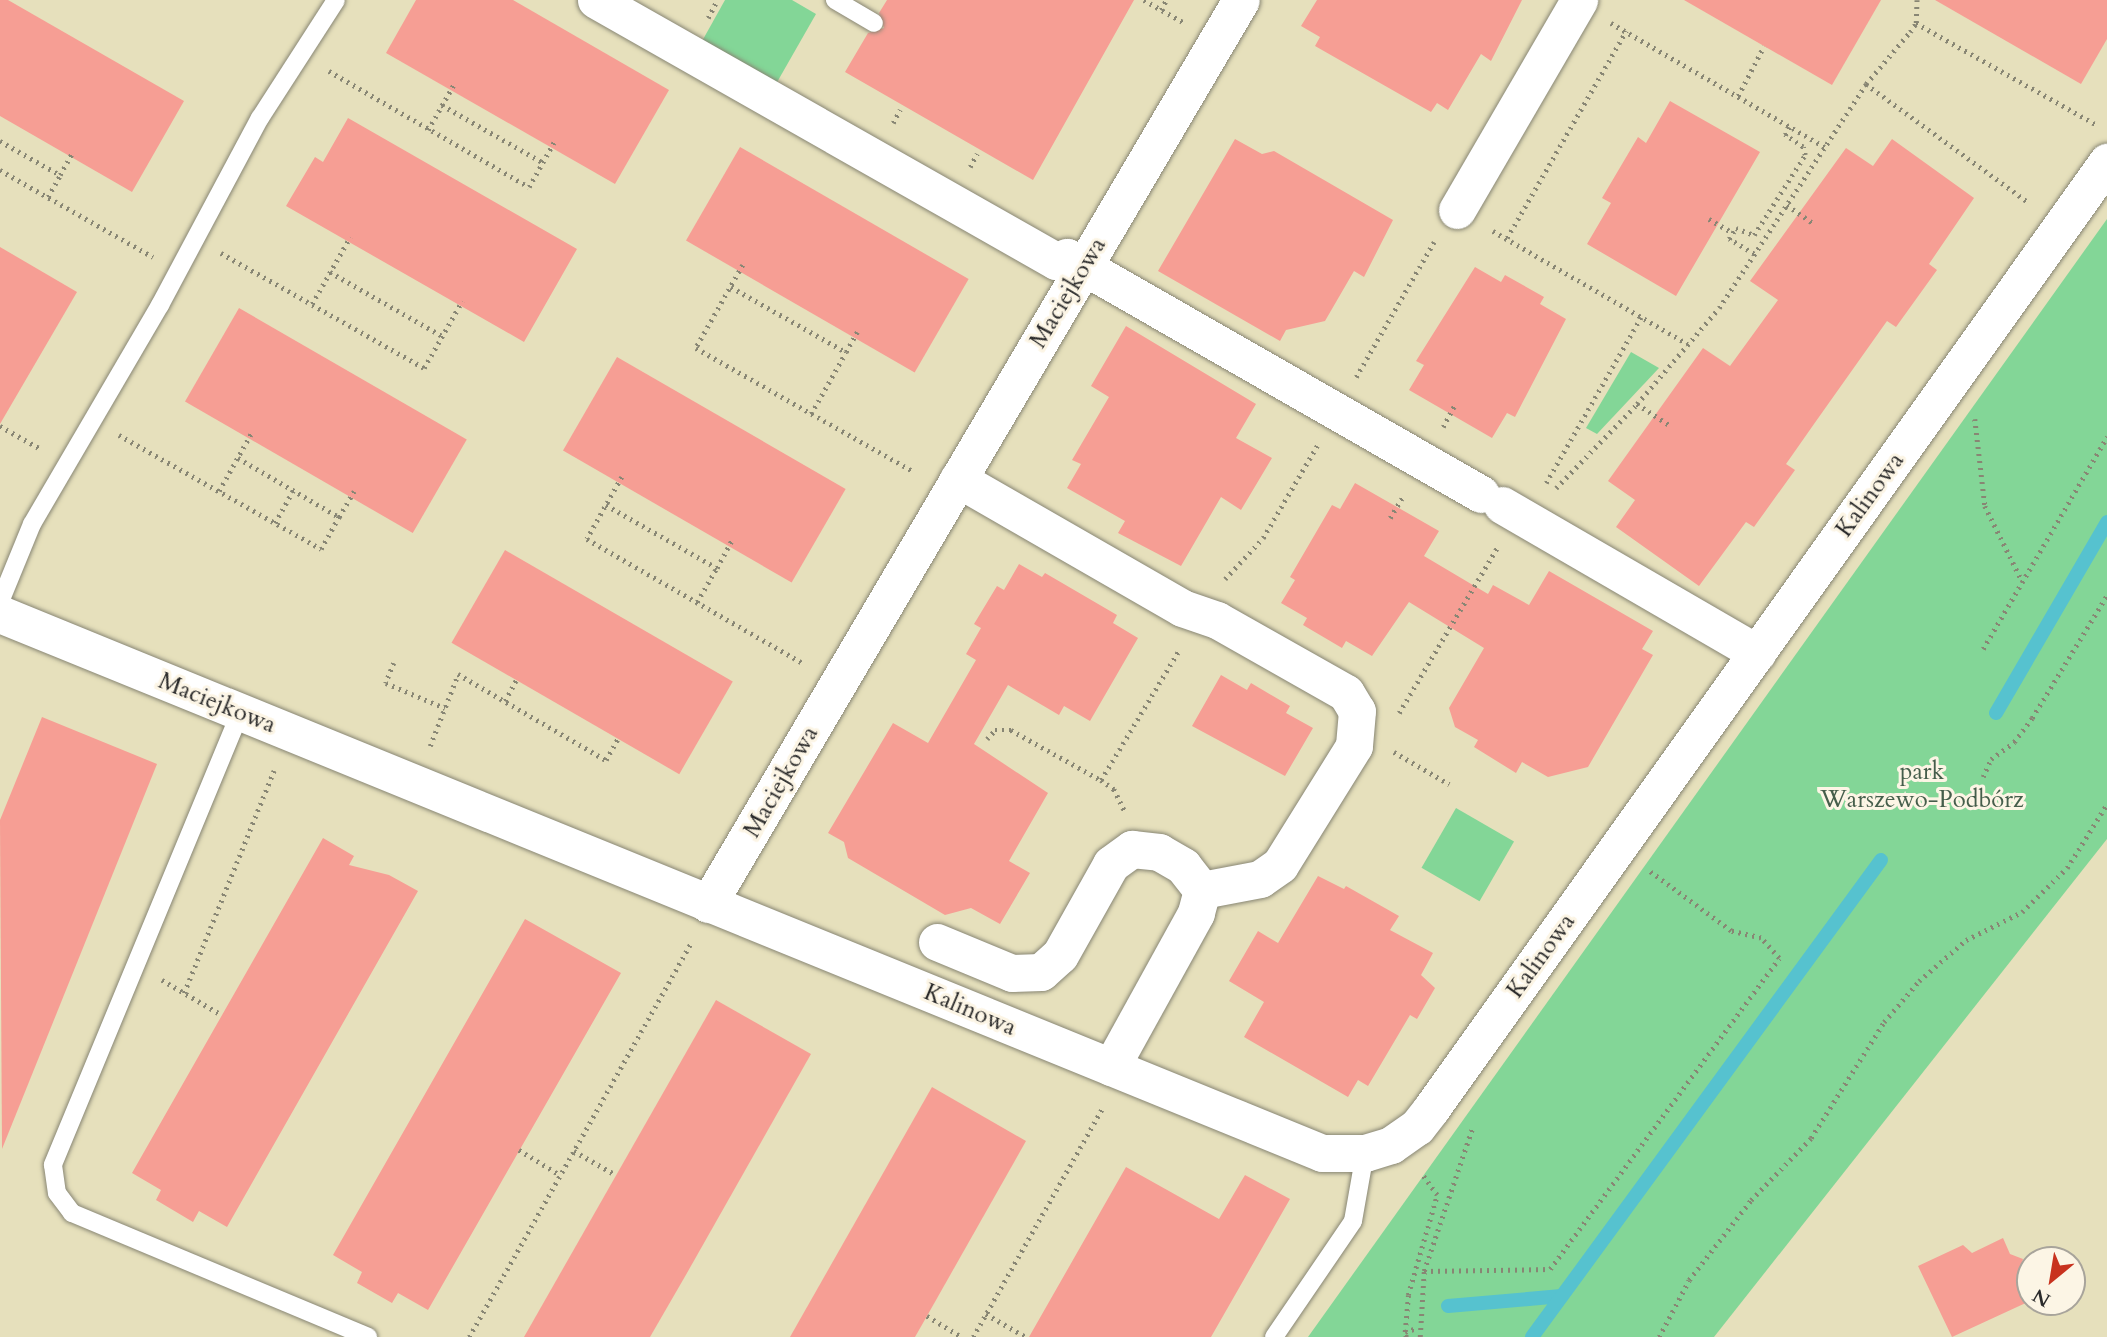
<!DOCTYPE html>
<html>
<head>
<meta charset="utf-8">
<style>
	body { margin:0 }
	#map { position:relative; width:2107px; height:1337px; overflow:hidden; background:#e6e0bc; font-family:Cardo,serif }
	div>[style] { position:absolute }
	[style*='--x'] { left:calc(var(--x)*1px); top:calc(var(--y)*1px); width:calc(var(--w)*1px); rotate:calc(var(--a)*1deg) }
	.green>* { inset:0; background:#83d697; transform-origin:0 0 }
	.stream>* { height:14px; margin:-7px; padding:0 7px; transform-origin:7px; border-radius:7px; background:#56c2cf }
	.building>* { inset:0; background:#f69e94; transform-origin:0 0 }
	.path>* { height:4.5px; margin-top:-2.25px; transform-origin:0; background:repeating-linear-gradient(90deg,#888674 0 2px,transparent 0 7px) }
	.roads { filter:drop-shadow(0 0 2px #888674) drop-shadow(0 0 2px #888674) }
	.lane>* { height:18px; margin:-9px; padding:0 9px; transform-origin:9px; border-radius:9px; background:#fff }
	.street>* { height:37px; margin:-18.5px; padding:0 18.5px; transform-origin:18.5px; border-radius:18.5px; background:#fff }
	span { translate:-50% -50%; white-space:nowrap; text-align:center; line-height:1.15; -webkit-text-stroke:6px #fcf5e5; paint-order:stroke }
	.street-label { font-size:24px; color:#2b2b2b }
	.park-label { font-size:24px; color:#455e4b }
	.north { position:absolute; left:2016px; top:1246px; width:70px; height:70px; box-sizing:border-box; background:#fcf5e5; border:2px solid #a8a49b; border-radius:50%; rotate:210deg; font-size:19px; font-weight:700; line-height:28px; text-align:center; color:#2b2b2b }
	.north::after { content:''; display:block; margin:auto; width:24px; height:32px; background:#c8321e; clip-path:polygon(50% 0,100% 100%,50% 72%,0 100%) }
</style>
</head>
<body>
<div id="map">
	<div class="green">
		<i style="clip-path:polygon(725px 0,792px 0,816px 14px,776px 84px,701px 43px)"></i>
		<i style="clip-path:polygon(2107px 219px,2107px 839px,1714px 1337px,1308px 1337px)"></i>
		<i style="clip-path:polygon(1631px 352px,1659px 368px,1597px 434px,1586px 428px)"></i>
		<i style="left:1456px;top:808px;width:67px;height:69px;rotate:30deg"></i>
	</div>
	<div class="stream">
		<i style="--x:1996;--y:713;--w:221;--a:-59.8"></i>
		<i style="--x:1448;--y:1306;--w:114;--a:-5"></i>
		<i style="--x:1532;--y:1337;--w:591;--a:-53.81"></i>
	</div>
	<div class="building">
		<i style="clip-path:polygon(0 0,8px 0,184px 101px,132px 192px,0 116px)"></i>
		<i style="clip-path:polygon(416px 0,513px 0,669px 90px,615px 184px,386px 53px)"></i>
		<i style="clip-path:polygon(887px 0,1134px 0,1033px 180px,845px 72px,868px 33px,884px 28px,879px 13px)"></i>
		<i style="clip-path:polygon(1317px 0,1522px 0,1491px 61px,1481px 54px,1448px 110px,1437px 103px,1431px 112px,1315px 46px,1320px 37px,1301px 26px)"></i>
		<i style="clip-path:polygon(1684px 0,1881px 0,1832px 85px)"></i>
		<i style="clip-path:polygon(1935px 0,2107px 0,2107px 39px,2081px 84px)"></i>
		<i style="clip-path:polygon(1670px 101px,1760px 152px,1676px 296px,1587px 244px,1611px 203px,1602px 198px,1638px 137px,1646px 143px)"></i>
		<i style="clip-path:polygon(348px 118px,577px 249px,524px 342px,286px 206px,315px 157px,323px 162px)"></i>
		<i style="clip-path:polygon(1235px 139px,1262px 154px,1274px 151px,1393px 220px,1364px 277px,1354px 271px,1325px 321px,1286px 330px,1280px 341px,1158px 271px)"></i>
		<i style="clip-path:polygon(1892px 139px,1974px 198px,1929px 264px,1937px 270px,1896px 327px,1887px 321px,1814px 424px,1786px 464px,1795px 470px,1754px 527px,1746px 522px,1699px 586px,1616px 527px,1635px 500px,1608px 481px,1703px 348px,1730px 366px,1778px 300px,1750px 281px,1846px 148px,1873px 166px)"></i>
		<i style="left:740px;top:147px;width:264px;height:108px;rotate:30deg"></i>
		<i style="clip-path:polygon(0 247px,77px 292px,0 424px)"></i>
		<i style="clip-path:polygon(1475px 267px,1501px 282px,1505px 275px,1544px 297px,1540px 304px,1566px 319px,1515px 417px,1507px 413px,1492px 438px,1409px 390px,1424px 365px,1416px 361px)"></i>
		<i style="left:239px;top:308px;width:263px;height:108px;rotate:30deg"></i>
		<i style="clip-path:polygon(1126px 326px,1256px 404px,1236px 438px,1272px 458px,1241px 510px,1221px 497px,1181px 566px,1118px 533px,1125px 521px,1067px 488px,1081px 464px,1072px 460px,1109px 397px,1091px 386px)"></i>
		<i style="left:617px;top:357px;width:264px;height:108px;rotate:30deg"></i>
		<i style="clip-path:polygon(1355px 483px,1439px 531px,1424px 556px,1488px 594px,1493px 585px,1529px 605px,1549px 571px,1653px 631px,1642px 649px,1653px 655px,1588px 767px,1548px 777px,1522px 762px,1516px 773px,1474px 747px,1478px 740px,1455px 727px,1449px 708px,1484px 648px,1409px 602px,1372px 656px,1346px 641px,1342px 648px,1303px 625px,1307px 618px,1281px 603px,1295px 580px,1290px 577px,1332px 505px,1340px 509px)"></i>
		<i style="left:505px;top:550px;width:263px;height:107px;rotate:30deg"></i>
		<i style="clip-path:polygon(1019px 564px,1042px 577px,1045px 573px,1117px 615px,1113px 623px,1138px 638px,1090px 721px,1064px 706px,1059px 715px,1008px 685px,974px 744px,1048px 793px,1009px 861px,1030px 873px,1000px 924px,971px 908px,945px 915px,848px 858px,844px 842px,828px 833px,893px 723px,928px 743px,976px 660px,966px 654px,981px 628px,974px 624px,997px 586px,1004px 590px)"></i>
		<i style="clip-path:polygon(1221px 675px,1247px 690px,1251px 683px,1290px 706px,1286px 713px,1313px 728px,1285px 776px,1192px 726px)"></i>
		<i style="clip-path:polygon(42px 717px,157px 764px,2px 1149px,0 820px)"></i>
		<i style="clip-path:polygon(323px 838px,354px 856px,349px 865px,389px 875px,418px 891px,227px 1227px,199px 1211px,193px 1222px,156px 1200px,161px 1190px,132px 1173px)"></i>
		<i style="clip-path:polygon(1318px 876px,1344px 889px,1346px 886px,1399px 916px,1390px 930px,1433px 953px,1421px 975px,1435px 988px,1417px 1019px,1410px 1015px,1368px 1086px,1358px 1080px,1348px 1097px,1244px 1037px,1264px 1002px,1229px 981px,1258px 931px,1278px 943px)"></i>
		<i style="clip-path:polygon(525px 919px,621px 973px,428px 1310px,398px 1293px,392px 1303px,357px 1283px,362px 1272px,333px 1255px)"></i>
		<i style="clip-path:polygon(716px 1000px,811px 1054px,687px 1273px,650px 1337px,524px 1337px)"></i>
		<i style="clip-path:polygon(932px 1087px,1026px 1141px,927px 1316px,915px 1337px,790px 1337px)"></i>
		<i style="clip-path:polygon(1126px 1167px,1219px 1219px,1245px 1175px,1290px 1199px,1211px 1337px,1029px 1337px)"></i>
		<i style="clip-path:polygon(2003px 1238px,2010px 1254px,2023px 1259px,2020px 1273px,2030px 1301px,1952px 1337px,1918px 1266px,1963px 1245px,1972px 1253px)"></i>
	</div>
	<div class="path">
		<i style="--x:1144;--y:0;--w:45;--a:29.4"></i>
		<i style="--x:1161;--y:10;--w:11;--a:-63"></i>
		<i style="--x:708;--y:18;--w:20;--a:-63"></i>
		<i style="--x:1611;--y:23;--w:247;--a:30.1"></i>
		<i style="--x:1916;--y:23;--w:206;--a:29.4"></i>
		<i style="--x:329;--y:71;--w:231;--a:30.1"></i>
		<i style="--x:529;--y:187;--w:51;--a:-60.9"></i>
		<i style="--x:1866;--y:84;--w:200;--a:36.1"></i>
		<i style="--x:1738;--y:96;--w:56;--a:-62.5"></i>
		<i style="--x:442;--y:105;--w:115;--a:29.7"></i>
		<i style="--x:893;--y:123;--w:15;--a:-62"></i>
		<i style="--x:428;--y:130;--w:53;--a:-60.5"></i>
		<i style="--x:0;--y:141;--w:69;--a:29.5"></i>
		<i style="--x:60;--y:175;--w:25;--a:-61"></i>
		<i style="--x:970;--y:167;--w:15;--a:-62"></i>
		<i style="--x:0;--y:170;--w:176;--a:29.6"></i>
		<i style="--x:48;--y:197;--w:25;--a:-61"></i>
		<i style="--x:1787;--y:205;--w:32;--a:35"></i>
		<i style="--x:1709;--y:219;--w:28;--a:30"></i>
		<i style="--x:1493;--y:231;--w:225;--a:30.1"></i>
		<i style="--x:1507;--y:238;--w:239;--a:-60.1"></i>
		<i style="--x:221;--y:253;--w:233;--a:29.5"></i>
		<i style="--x:424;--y:368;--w:77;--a:-60.4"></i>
		<i style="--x:1754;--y:254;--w:29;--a:-149"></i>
		<i style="--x:1729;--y:239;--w:13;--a:-58"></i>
		<i style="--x:1736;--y:228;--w:19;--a:21"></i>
		<i style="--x:1754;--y:235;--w:95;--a:-57.5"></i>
		<i style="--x:1805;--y:155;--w:8;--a:-104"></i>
		<i style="--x:1803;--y:147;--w:22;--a:-146"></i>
		<i style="--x:1785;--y:135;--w:9;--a:-58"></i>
		<i style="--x:743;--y:265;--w:95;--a:119.5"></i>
		<i style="--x:696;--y:348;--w:251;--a:29.6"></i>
		<i style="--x:330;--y:272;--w:129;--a:29.7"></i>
		<i style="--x:731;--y:287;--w:132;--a:29.5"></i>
		<i style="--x:846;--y:352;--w:23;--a:-61"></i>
		<i style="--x:312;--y:304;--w:77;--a:-60.4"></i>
		<i style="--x:1356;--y:377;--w:156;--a:-60"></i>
		<i style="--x:1637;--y:404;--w:38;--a:33"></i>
		<i style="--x:811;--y:414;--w:71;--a:-60.6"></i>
		<i style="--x:1975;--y:419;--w:88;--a:83.4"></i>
		<i style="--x:1985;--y:506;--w:84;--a:63.7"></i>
		<i style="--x:0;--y:426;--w:47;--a:29.3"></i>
		<i style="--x:1443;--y:427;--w:27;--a:-62"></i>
		<i style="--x:119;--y:435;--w:232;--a:29.4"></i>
		<i style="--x:321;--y:549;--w:37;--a:-61"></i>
		<i style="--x:238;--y:458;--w:117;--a:30.3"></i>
		<i style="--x:339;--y:517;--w:30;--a:-60"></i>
		<i style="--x:622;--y:477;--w:71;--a:119.4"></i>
		<i style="--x:587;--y:539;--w:249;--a:29.9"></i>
		<i style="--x:1546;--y:483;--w:191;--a:-60.2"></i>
		<i style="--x:1556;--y:488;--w:117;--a:-46"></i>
		<i style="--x:1637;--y:404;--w:126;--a:-49.5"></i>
		<i style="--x:1719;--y:308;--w:268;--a:-56.7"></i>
		<i style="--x:1866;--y:84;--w:68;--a:-49.8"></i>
		<i style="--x:1910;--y:32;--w:11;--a:-56"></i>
		<i style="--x:1916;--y:23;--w:23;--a:-88"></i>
		<i style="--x:219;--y:491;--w:68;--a:-60.8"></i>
		<i style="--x:606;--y:505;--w:128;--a:29.6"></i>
		<i style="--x:717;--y:568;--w:32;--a:-62"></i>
		<i style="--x:1390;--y:518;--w:27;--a:-59"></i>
		<i style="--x:275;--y:523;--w:38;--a:-61"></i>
		<i style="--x:1225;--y:579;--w:56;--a:-47.2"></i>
		<i style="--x:1263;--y:538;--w:107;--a:-59.6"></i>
		<i style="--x:697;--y:602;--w:39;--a:-60"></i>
		<i style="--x:1983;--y:649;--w:246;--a:-59.7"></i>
		<i style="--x:394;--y:663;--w:22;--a:112"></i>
		<i style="--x:386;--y:683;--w:64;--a:23"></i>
		<i style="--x:505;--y:701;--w:24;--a:-62"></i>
		<i style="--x:1399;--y:713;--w:192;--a:-59.3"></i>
		<i style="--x:987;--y:739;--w:12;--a:-48"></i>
		<i style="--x:995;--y:730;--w:16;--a:0"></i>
		<i style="--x:1011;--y:730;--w:103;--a:29.1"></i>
		<i style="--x:1101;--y:780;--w:152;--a:-59"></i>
		<i style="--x:430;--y:746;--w:77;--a:-68.7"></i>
		<i style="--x:458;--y:674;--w:171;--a:30.2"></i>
		<i style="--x:606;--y:760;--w:25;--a:-61"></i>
		<i style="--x:1394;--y:752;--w:64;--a:30.2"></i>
		<i style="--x:1983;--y:777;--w:20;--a:-66"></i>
		<i style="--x:1991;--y:759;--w:29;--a:-36"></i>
		<i style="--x:2014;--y:742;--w:30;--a:-53"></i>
		<i style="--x:2032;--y:718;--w:144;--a:-58.6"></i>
		<i style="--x:1101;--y:780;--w:16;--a:35"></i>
		<i style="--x:1114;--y:789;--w:25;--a:64"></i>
		<i style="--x:162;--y:980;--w:69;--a:30.3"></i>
		<i style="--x:184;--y:993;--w:240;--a:-68"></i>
		<i style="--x:519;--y:1150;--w:48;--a:31.4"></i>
		<i style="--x:574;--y:1151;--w:48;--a:29.7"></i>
		<i style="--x:1424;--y:1271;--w:126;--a:-0.9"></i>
		<i style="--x:1550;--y:1269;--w:386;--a:-53.6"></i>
		<i style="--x:1779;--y:958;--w:27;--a:-132"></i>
		<i style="--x:1761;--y:938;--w:31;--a:-167"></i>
		<i style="--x:1731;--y:931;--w:102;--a:-143.8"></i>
		<i style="--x:986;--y:1314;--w:46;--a:29.9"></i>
		<i style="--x:927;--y:1316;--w:41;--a:31"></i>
		<i style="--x:1405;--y:1332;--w:37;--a:-85"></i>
		<i style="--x:1408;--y:1295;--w:104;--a:-73.8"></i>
		<i style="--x:1437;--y:1195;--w:26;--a:-126"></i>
		<i style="--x:469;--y:1337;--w:454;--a:-60.6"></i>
		<i style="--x:973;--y:1337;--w:264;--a:-60.5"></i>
		<i style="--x:1406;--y:1337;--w:5;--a:-101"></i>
		<i style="--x:1405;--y:1332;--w:13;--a:-18"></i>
		<i style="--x:1420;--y:1337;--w:66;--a:-86.5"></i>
		<i style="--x:1424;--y:1271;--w:153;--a:-71.3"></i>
		<i style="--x:1659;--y:1337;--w:64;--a:-62.2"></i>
		<i style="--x:1689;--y:1280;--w:101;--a:-52.2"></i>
		<i style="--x:1751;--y:1200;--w:86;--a:-45.9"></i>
		<i style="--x:1811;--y:1138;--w:137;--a:-57.8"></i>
		<i style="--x:1884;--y:1022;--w:54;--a:-49.5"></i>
		<i style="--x:1919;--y:981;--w:62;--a:-41.1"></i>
		<i style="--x:1966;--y:940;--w:63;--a:-26.6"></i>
		<i style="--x:2022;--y:912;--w:63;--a:-44.4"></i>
		<i style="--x:2067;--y:868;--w:75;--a:-58"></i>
	</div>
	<div class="roads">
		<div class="lane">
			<i style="--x:835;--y:0;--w:45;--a:30.5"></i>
			<i style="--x:0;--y:602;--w:84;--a:-67.7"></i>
			<i style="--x:32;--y:524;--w:254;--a:-59.7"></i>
			<i style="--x:160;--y:305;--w:212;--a:-61.9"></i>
			<i style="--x:260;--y:118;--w:140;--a:-57.2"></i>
			<i style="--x:240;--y:713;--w:489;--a:112.5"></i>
			<i style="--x:53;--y:1165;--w:28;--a:82"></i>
			<i style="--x:57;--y:1193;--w:25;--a:53"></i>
			<i style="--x:72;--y:1213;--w:321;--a:22.7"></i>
			<i style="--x:1274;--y:1337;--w:140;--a:-55.7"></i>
			<i style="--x:1353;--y:1221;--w:69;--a:-80"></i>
		</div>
		<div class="street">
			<i style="--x:596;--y:0;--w:529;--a:29.57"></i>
			<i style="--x:1056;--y:261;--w:12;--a:-20"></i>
			<i style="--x:1067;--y:257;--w:477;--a:29.8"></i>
			<i style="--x:1457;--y:210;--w:243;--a:-59.8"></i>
			<i style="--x:958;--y:479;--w:258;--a:29.9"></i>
			<i style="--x:1182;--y:608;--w:37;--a:19"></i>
			<i style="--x:1217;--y:620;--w:148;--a:29.5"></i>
			<i style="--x:1346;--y:693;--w:21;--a:59"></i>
			<i style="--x:1357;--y:711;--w:35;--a:95"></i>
			<i style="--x:1354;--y:746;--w:140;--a:121.9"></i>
			<i style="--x:1280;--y:865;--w:24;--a:145"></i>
			<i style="--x:1260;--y:879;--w:59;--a:169.3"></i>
			<i style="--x:1202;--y:890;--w:24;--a:105"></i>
			<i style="--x:1196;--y:913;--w:176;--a:118.9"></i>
			<i style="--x:1502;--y:505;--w:295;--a:30.1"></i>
			<i style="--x:0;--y:614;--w:1428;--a:22.18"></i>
			<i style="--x:1322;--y:1153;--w:43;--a:0"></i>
			<i style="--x:1365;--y:1153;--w:27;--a:-17"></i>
			<i style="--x:1391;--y:1145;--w:32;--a:-35"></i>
			<i style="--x:1417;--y:1127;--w:23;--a:-52"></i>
			<i style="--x:1431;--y:1109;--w:1164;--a:-54.48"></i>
			<i style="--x:708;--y:904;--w:1049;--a:-59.48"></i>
			<i style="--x:937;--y:942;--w:81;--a:22.5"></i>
			<i style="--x:1012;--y:973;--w:29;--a:-2"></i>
			<i style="--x:1041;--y:972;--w:25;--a:-42"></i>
			<i style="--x:1060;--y:955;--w:104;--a:-60.7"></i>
			<i style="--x:1111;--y:864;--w:26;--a:-36"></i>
			<i style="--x:1132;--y:849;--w:27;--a:6"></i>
			<i style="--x:1159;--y:852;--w:28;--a:30"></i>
			<i style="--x:1183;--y:866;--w:31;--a:52"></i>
		</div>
	</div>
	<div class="street-label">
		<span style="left:1068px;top:293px;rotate:-59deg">Maciejkowa</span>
		<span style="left:1870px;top:495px;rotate:-54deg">Kalinowa</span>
		<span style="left:217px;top:703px;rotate:22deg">Maciejkowa</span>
		<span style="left:781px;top:782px;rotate:-60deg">Maciejkowa</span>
		<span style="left:1541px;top:956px;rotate:-54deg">Kalinowa</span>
		<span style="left:970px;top:1010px;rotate:23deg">Kalinowa</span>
	</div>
	<div class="park-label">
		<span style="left:1922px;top:786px">park<br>Warszewo-Podbórz</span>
	</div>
	<div class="north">N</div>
</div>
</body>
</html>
